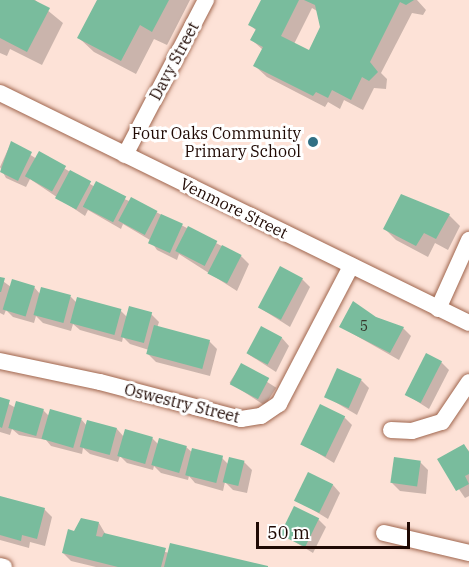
<!DOCTYPE html>
<html>
<head>
<meta charset="utf-8">
<style>
	body { margin:0 }
	#map { position:relative; width:469px; height:567px; overflow:hidden; background:#fde2d7; font-family:"IBM Plex Serif",serif }
	div>[style] { position:absolute }
	[style*='--x'] { left:calc(var(--x)*1px); top:calc(var(--y)*1px); width:calc(var(--w)*1px); rotate:calc(var(--a)*1deg) }
	.shadow>* { inset:0; background:#0003; transform-origin:0 0 }
	.building>* { inset:0; background:#79bc9d; transform-origin:0 0 }
	.roads { filter:drop-shadow(0 0 2px #9f654d) drop-shadow(0 0 2px #9f654d) }
	.street>* { height:16px; margin:-8px; padding:0 8px; transform-origin:8px; border-radius:8px; background:#fff }
	.dots>* { width:16px; height:16px; translate:-50% -50%; box-sizing:border-box; border:3px solid #fff; border-radius:50% }
	span { translate:-50% -50%; white-space:nowrap; text-align:center; line-height:1.15; -webkit-text-stroke:6px #fff; paint-order:stroke }
	.number-label { font-size:14px; color:#36362a }
	.number-label span { -webkit-text-stroke-width:0 }
	.street-label { font-size:16px; color:#1f0903 }
	.poi-label { font-size:16px; color:#1f0903 }
	.right { translate:-100% -50%; text-align:right }
	.scale { position:absolute; left:256px; top:522px; width:154px; height:27px; box-sizing:border-box; border:3px solid #1f0903; border-top:0; padding-left:8px; font-size:18px; line-height:21px; white-space:nowrap; color:#1f0903; -webkit-text-stroke:4px #fff; paint-order:stroke }
</style>
</head>
<body>
<div id="map">
	<div class="shadow">
		<i style="clip-path:polygon(0 0,35px 0,63px 23px,42px 65px,10px 49px,7px 56px,0 53px)"></i>
		<i style="clip-path:polygon(99px 0,190px 0,167px 45px,154px 39px,136px 74px,94px 52px,79px 38px)"></i>
		<i style="clip-path:polygon(evenodd,262px 0,417px 0,426px 10px,423px 15px,412px 13px,381px 73px,387px 79px,386px 89px,374px 88px,363px 110px,344px 100px,340px 109px,328px 102px,325px 107px,267px 77px,255px 66px,263px 50px,252px 40px,257px 31px,250px 25px,262px 0,312px 8px,317px 11px,321px 27px,309px 52px,294px 44px,312px 8px)"></i>
		<i style="clip-path:polygon(11px 143px,37px 159px,39px 153px,95px 187px,156px 212px,241px 256px,249px 264px,237px 291px,179px 254px,177px 260px,157px 250px,150px 240px,123px 224px,121px 229px,88px 210px,85px 216px,30px 179px,26px 187px,6px 178px,0 167px)"></i>
		<i style="clip-path:polygon(449px 215px,460px 226px,448px 250px,435px 243px,428px 257px,396px 240px,385px 229px)"></i>
		<i style="clip-path:polygon(0 279px,11px 287px,34px 287px,40px 294px,42px 288px,71px 297px,77px 303px,120px 310px,127px 317px,151px 314px,159px 322px,157px 328px,209px 341px,217px 349px,210px 376px,156px 362px,148px 354px,149px 350px,130px 344px,123px 337px,122px 342px,80px 330px,73px 324px,71px 331px,43px 323px,36px 316px,34px 323px,13px 317px,6px 310px,4px 315px,0 313px)"></i>
		<i style="clip-path:polygon(302px 279px,310px 287px,290px 327px,260px 308px)"></i>
		<i style="clip-path:polygon(370px 315px,403px 328px,411px 336px,399px 360px,341px 327px)"></i>
		<i style="clip-path:polygon(282px 338px,289px 346px,276px 372px,248px 354px)"></i>
		<i style="clip-path:polygon(441px 362px,449px 370px,429px 409px,407px 395px)"></i>
		<i style="left:241px;top:365px;width:42px;height:21px;rotate:33deg"></i>
		<i style="clip-path:polygon(361px 380px,369px 388px,357px 415px,325px 396px)"></i>
		<i style="clip-path:polygon(0 399px,16px 408px,43px 410px,49px 416px,81px 419px,87px 426px,88px 422px,117px 429px,124px 437px,152px 438px,159px 445px,186px 447px,193px 453px,222px 458px,229px 465px,244px 462px,252px 470px,247px 493px,233px 490px,225px 482px,223px 491px,195px 483px,189px 476px,188px 480px,161px 473px,154px 466px,153px 470px,127px 463px,120px 456px,118px 462px,90px 454px,83px 448px,82px 454px,51px 446px,46px 440px,19px 435px,12px 429px,10px 435px,0 432px)"></i>
		<i style="clip-path:polygon(344px 417px,352px 425px,334px 463px,303px 444px)"></i>
		<i style="clip-path:polygon(464px 446px,469px 451px,469px 496px,465px 498px,439px 460px)"></i>
		<i style="clip-path:polygon(420px 462px,428px 470px,426px 494px,400px 491px,392px 483px)"></i>
		<i style="clip-path:polygon(333px 485px,340px 493px,328px 519px,297px 500px)"></i>
		<i style="clip-path:polygon(0 498px,44px 509px,52px 517px,45px 546px,30px 542px,29px 548px,0 540px)"></i>
		<i style="clip-path:polygon(318px 519px,326px 527px,313px 553px,282px 534px)"></i>
		<i style="clip-path:polygon(99px 523px,106px 535px,169px 553px,264px 567px,96px 567px,71px 561px,63px 553px,75px 532px)"></i>
	</div>
	<div class="building">
		<i style="clip-path:polygon(0 0,34px 0,50px 8px,27px 52px,0 38px)"></i>
		<i style="clip-path:polygon(97px 0,169px 0,152px 32px,140px 25px,121px 61px,77px 38px)"></i>
		<i style="clip-path:polygon(261px 0,299px 0,281px 36px,309px 50px,320px 27px,315px 5px,304px 0,414px 0,406px 5px,400px 2px,370px 62px,378px 72px,369px 81px,362px 77px,351px 100px,332px 90px,328px 98px,316px 92px,313px 96px,253px 66px,263px 47px,250px 40px,256px 29px,248px 25px)"></i>
		<i style="clip-path:polygon(11px 141px,32px 152px,18px 181px,0 172px)"></i>
		<i style="left:39px;top:151px;width:31px;height:29px;rotate:29deg"></i>
		<i style="left:70px;top:170px;width:24px;height:32px;rotate:28deg"></i>
		<i style="left:96px;top:181px;width:34px;height:29px;rotate:27deg"></i>
		<i style="clip-path:polygon(401px 194px,450px 214px,436px 239px,424px 233px,416px 246px,383px 229px)"></i>
		<i style="left:131px;top:197px;width:30px;height:27px;rotate:28deg"></i>
		<i style="left:161px;top:214px;width:24px;height:32px;rotate:24deg"></i>
		<i style="left:188px;top:226px;width:33px;height:28px;rotate:27deg"></i>
		<i style="left:222px;top:245px;width:22px;height:32px;rotate:27deg"></i>
		<i style="left:280px;top:266px;width:26px;height:47px;rotate:28deg"></i>
		<i style="clip-path:polygon(0 277px,5px 278px,1px 292px,0 292px)"></i>
		<i style="left:12px;top:279px;width:24px;height:32px;rotate:17deg"></i>
		<i style="left:41px;top:287px;width:31px;height:29px;rotate:15deg"></i>
		<i style="left:77px;top:297px;width:46px;height:27px;rotate:15deg"></i>
		<i style="clip-path:polygon(353px 301px,376px 317px,404px 327px,390px 353px,339px 327px)"></i>
		<i style="left:129px;top:306px;width:24px;height:32px;rotate:15deg"></i>
		<i style="left:154px;top:325px;width:58px;height:30px;rotate:15deg"></i>
		<i style="left:261px;top:326px;width:24px;height:31px;rotate:28deg"></i>
		<i style="left:426px;top:353px;width:18px;height:47px;rotate:27deg"></i>
		<i style="left:241px;top:363px;width:32px;height:24px;rotate:28deg"></i>
		<i style="left:337px;top:368px;width:27px;height:32px;rotate:24deg"></i>
		<i style="clip-path:polygon(0 397px,10px 400px,2px 428px,0 427px)"></i>
		<i style="left:16px;top:401px;width:29px;height:28px;rotate:16deg"></i>
		<i style="left:320px;top:404px;width:28px;height:45px;rotate:26deg"></i>
		<i style="left:50px;top:409px;width:33px;height:31px;rotate:16deg"></i>
		<i style="left:87px;top:420px;width:31px;height:28px;rotate:15deg"></i>
		<i style="left:125px;top:429px;width:29px;height:28px;rotate:16deg"></i>
		<i style="left:159px;top:438px;width:29px;height:28px;rotate:16deg"></i>
		<i style="clip-path:polygon(464px 444px,469px 452px,469px 474px,465px 476px,469px 484px,456px 491px,437px 459px)"></i>
		<i style="left:192px;top:448px;width:32px;height:28px;rotate:14deg"></i>
		<i style="left:229px;top:457px;width:16px;height:26px;rotate:14deg"></i>
		<i style="left:394px;top:457px;width:27px;height:26px;rotate:8deg"></i>
		<i style="left:308px;top:472px;width:28px;height:32px;rotate:26deg"></i>
		<i style="clip-path:polygon(0 496px,45px 508px,37px 539px,22px 535px,21px 541px,0 535px)"></i>
		<i style="left:294px;top:506px;width:28px;height:32px;rotate:26deg"></i>
		<i style="clip-path:polygon(81px 518px,99px 522px,96px 536px,102px 537px,104px 533px,166px 548px,161px 567px,118px 567px,62px 553px,68px 529px,74px 531px)"></i>
		<i style="clip-path:polygon(170px 543px,268px 566px,268px 567px,164px 567px)"></i>
	</div>
	<div class="roads">
		<div class="street">
			<i style="--x:0;--y:93;--w:522;--a:26.12"></i>
			<i style="--x:125;--y:155;--w:175;--a:-62.4"></i>
			<i style="--x:438;--y:309;--w:76;--a:-65.8"></i>
			<i style="--x:0;--y:361;--w:102;--a:11.9"></i>
			<i style="--x:100;--y:382;--w:146;--a:14.7"></i>
			<i style="--x:241;--y:419;--w:20;--a:-9"></i>
			<i style="--x:261;--y:416;--w:22;--a:-34"></i>
			<i style="--x:279;--y:404;--w:156;--a:-62.4"></i>
			<i style="--x:391;--y:430;--w:21;--a:3"></i>
			<i style="--x:412;--y:431;--w:31;--a:-17"></i>
			<i style="--x:442;--y:422;--w:48;--a:-56"></i>
			<i style="--x:384;--y:533;--w:87;--a:13.2"></i>
			<i style="--x:0;--y:566;--w:4;--a:14"></i>
		</div>
	</div>
	<div class="dots">
		<i style="left:313px;top:142px;background:#306f84"></i>
	</div>
	<div class="number-label">
		<span style="left:364px;top:326px">5</span>
	</div>
	<div class="street-label">
		<span style="left:174px;top:61px;rotate:-62deg">Davy Street</span>
		<span style="left:234px;top:208px;rotate:26deg">Venmore Street</span>
		<span style="left:182px;top:403px;rotate:14deg">Oswestry Street</span>
	</div>
	<div class="poi-label">
		<span class="right" style="left:301px;top:142px">Four Oaks Community<br>Primary School</span>
	</div>
	<div class="scale">50 m</div>
</div>
</body>
</html>
